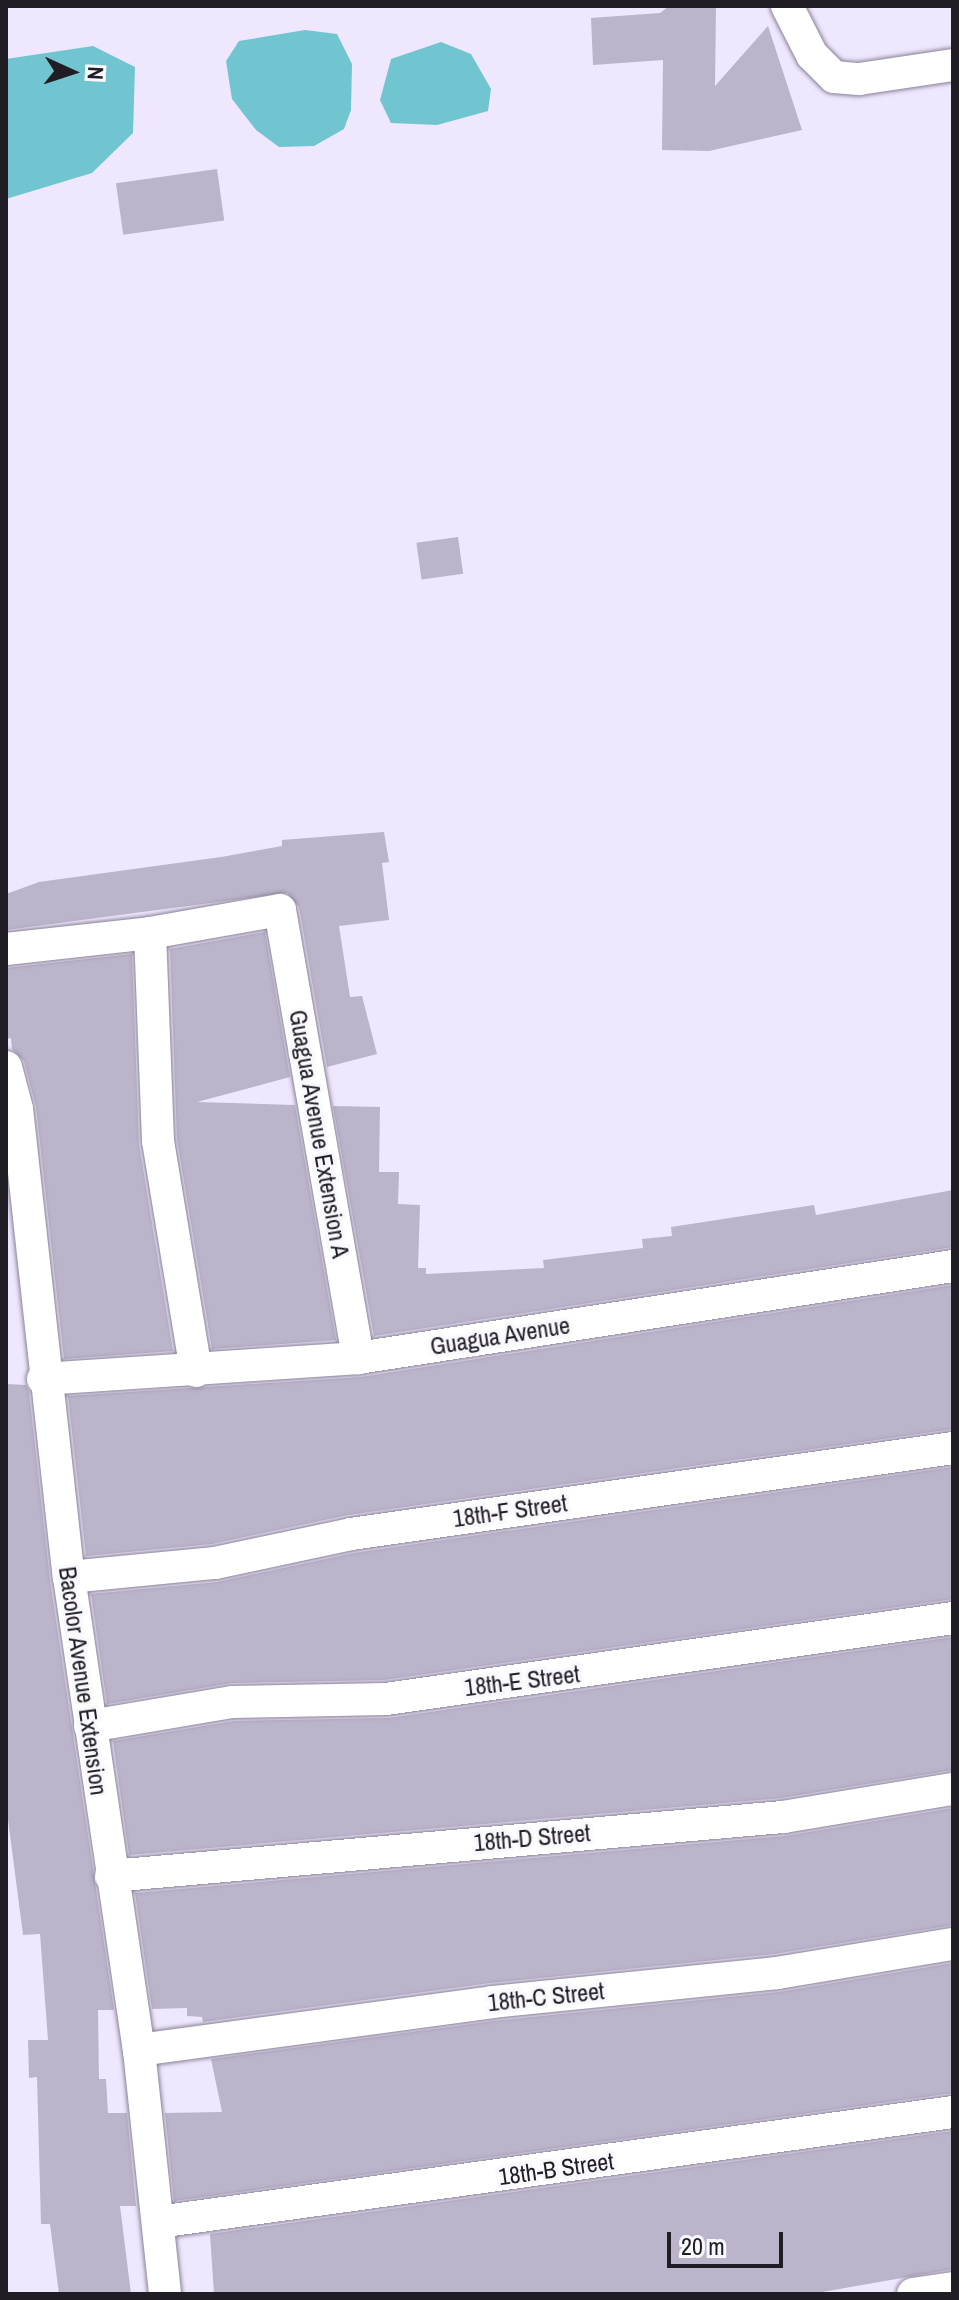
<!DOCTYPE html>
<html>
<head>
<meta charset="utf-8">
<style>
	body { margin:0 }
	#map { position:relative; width:959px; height:2300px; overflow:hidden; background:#efe7fe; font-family:"Archivo Narrow",sans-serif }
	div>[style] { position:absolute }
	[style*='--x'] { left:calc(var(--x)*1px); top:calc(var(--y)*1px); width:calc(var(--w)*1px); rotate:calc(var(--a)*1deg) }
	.water>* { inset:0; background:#70c5d1 }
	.building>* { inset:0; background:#bcb4ca; transform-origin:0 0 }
	.roads { filter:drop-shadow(0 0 2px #898296) drop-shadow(0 0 2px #898296) }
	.street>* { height:32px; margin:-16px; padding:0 16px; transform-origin:16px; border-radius:16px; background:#fff }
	span { translate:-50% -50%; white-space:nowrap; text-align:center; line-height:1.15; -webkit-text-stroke:7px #f9f8fc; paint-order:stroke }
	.street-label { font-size:24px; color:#201d25 }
	.frame { position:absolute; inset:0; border:8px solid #201d25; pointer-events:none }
	.north { position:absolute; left:32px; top:32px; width:80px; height:80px; -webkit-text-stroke:6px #f9f8fc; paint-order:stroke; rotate:93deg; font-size:22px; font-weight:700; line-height:32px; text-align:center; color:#201d25 }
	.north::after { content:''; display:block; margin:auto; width:28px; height:36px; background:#201d25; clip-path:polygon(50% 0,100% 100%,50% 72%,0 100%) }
	.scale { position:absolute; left:667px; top:2232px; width:116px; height:36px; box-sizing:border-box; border:4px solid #201d25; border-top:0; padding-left:10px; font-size:24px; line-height:28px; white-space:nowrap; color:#201d25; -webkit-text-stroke:6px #f9f8fc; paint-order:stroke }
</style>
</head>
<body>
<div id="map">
	<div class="water">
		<i style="clip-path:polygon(305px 30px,337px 34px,352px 64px,351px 110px,344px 129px,314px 146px,279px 147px,256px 130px,232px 99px,226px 61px,239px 41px)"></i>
		<i style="clip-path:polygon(441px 42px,471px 54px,491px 89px,488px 111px,437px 125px,391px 123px,380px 100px,391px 59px)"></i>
		<i style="clip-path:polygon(93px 46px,135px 67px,133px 133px,92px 173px,6px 199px,6px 59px)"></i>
	</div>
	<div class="building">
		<i style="clip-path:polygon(669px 6px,716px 6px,715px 86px,768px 26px,802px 130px,709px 151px,662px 150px,663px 60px,593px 65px,591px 18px,660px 13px)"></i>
		<i style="left:217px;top:169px;width:52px;height:102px;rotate:82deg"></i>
		<i style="left:458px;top:537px;width:37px;height:42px;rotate:82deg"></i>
		<i style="clip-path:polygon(384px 832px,389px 862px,382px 863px,389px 920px,339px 926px,350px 997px,362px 996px,377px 1054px,327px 1067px,299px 907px,287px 893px,6px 930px,6px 894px,39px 882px,221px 857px,282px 846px,282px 840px)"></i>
		<i style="clip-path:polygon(265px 932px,290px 1077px,197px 1102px,295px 1105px,336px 1340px,212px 1349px,177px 1139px,170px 949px)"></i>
		<i style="clip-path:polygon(132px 954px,139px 1144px,173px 1351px,64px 1359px,36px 1107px,24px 1061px,12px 1049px,11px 1038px,6px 1039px,6px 968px)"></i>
		<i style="clip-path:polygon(333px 1106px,380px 1107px,379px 1172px,399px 1172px,398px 1204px,420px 1205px,418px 1268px,426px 1268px,426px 1274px,544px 1268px,543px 1260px,643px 1248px,642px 1239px,672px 1236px,671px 1227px,814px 1205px,816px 1215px,953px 1190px,953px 1247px,374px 1336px)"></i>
		<i style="clip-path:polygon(953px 1285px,953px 1429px,348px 1515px,212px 1544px,86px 1556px,68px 1396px,361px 1377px)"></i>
		<i style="clip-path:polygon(6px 1384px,26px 1385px,29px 1392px,50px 1580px,114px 2010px,98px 2010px,99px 2079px,106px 2079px,108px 2113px,127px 2113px,136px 2206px,120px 2206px,131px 2294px,59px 2294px,50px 2224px,41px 2224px,37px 2077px,29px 2078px,28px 2040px,48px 2040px,40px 1934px,23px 1935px,6px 1804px)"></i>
		<i style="clip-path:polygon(953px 1467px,953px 1599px,384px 1680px,232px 1683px,107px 1704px,91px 1594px,217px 1582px,354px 1553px)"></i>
		<i style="clip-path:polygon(953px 1637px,953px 1770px,781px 1798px,129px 1855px,113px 1741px,234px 1721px,389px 1718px)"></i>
		<i style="clip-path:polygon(953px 1808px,953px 1925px,774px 1954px,490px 1983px,203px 2022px,202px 2017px,187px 2016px,187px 2008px,152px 2009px,135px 1893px,785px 1836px)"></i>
		<i style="clip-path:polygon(953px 1963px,953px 2093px,174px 2201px,165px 2113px,222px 2112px,211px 2059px,494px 2021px,779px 1992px)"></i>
		<i style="clip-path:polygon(953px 2131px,953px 2269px,811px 2294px,214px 2294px,210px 2234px)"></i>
	</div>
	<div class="roads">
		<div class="street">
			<i style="--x:787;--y:6;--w:55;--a:63"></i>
			<i style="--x:812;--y:55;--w:31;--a:45"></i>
			<i style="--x:834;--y:77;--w:25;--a:5"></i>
			<i style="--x:859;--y:79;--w:95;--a:-8.5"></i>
			<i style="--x:150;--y:933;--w:208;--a:87.8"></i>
			<i style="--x:158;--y:1141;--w:233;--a:80.6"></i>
			<i style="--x:6;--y:949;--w:145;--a:-6.3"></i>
			<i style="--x:150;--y:933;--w:132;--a:-10"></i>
			<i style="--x:280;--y:910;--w:455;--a:80.1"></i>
			<i style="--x:6;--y:1067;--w:43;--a:75.3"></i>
			<i style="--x:17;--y:1109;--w:471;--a:83.7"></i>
			<i style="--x:69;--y:1577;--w:478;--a:81.6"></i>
			<i style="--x:139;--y:2050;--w:245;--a:83.9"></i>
			<i style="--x:43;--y:1379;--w:316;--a:-3.8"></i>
			<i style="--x:358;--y:1358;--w:602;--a:-8.79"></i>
			<i style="--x:69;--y:1577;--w:147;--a:-5.5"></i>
			<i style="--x:215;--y:1563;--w:139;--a:-12"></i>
			<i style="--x:351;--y:1534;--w:608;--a:-8.13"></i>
			<i style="--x:90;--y:1726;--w:144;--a:-9.6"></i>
			<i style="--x:232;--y:1702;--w:154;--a:-1.1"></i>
			<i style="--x:386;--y:1699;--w:573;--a:-8.13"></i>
			<i style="--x:111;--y:1876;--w:675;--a:-5.02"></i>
			<i style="--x:783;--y:1817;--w:172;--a:-9.4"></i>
			<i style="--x:139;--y:2050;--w:356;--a:-7.7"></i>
			<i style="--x:492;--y:2002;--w:286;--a:-5.8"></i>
			<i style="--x:777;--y:1973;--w:178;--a:-9.4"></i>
			<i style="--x:158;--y:2222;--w:803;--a:-7.88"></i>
			<i style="--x:913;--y:2294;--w:40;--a:-8.5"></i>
		</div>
	</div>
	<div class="street-label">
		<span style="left:319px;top:1134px;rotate:80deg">Guagua Avenue Extension A</span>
		<span style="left:500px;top:1336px;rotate:-9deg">Guagua Avenue</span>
		<span style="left:510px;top:1511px;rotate:-8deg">18th-F Street</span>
		<span style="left:83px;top:1681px;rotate:82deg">Bacolor Avenue Extension</span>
		<span style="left:522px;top:1681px;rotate:-7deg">18th-E Street</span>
		<span style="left:532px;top:1838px;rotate:-5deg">18th-D Street</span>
		<span style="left:546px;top:1997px;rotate:-6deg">18th-C Street</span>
		<span style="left:556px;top:2169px;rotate:-8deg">18th-B Street</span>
	</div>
	<div class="frame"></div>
	<div class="north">N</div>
	<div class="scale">20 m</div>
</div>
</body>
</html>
